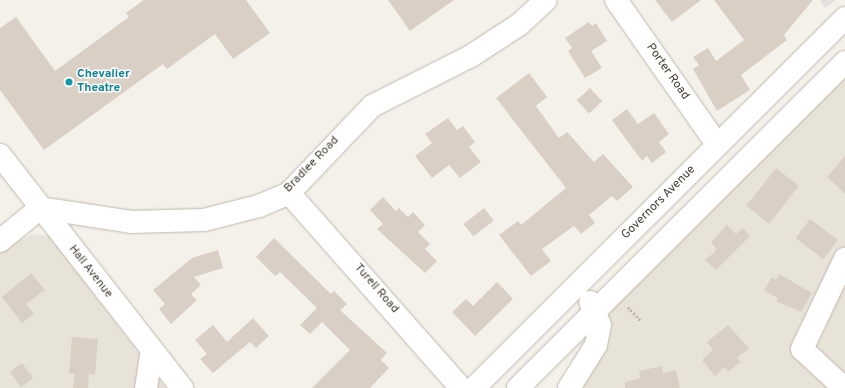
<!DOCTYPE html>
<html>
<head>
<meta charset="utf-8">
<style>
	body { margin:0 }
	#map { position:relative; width:845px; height:388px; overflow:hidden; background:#f4f1eb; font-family:Overpass,sans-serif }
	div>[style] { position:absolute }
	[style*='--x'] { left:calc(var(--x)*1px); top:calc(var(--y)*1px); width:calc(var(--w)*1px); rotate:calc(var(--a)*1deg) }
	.residential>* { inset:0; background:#e8e3d9 }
	.parking>* { inset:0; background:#e3e1df }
	.building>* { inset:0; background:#d9cfc4; transform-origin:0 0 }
	.path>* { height:2.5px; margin-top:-1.25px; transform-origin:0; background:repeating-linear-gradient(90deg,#c1b3a0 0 2px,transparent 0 4px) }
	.roads { filter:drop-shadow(0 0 1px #c0b8ae) drop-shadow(0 0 1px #c0b8ae) }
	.minor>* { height:22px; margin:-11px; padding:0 11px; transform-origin:11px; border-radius:11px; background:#fff }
	.dots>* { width:11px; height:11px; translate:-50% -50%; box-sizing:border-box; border:2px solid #fff; border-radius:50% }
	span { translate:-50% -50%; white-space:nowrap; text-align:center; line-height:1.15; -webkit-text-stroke:3px #fff; paint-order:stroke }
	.street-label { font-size:12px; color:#484239 }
	.culture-label { font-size:12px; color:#0d838f; font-weight:700 }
	.left { translate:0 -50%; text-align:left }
</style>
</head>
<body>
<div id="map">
	<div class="residential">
		<i style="clip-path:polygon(845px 73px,845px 388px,575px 388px,604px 313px)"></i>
		<i style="clip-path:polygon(32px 234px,49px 236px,166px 388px,0 388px,0 251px)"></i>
	</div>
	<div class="parking">
		<i style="clip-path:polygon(820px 0,836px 0,825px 8px)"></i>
	</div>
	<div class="building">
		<i style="clip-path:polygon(144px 0,246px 0,270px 33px,233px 59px,215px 34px,167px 69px,163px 64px,44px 150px,0 90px,0 28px,16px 17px,55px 71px,129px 17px,126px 13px)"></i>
		<i style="clip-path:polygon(388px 0,454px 0,410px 31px)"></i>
		<i style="clip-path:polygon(655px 0,701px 0,672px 22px)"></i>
		<i style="clip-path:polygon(714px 0,813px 0,784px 35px,787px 40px,741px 75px,750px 90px,717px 111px,693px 69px,699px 65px,693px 57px,708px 48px,716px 61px,744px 40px)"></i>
		<i style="clip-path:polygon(589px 22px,592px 26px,596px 23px,607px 41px,591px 51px,602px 68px,585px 78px,568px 51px,572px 48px,565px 38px)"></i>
		<i style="clip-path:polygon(529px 73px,547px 97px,536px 106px,559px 138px,567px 132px,594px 162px,603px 154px,633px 187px,617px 201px,612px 196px,589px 215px,595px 223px,581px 234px,574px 226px,542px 249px,551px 261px,531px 276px,499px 235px,518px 221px,521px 225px,566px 188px,496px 98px)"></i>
		<i style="left:590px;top:88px;width:18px;height:18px;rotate:47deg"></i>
		<i style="clip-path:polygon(627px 109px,638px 124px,654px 113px,669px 134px,659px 142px,666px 152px,652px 163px,647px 156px,642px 161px,612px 120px)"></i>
		<i style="clip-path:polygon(448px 118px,457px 130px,463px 126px,475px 142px,469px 147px,481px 162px,460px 178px,449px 165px,432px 178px,415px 156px,432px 143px,425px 134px)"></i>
		<i style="clip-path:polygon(845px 156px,845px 194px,827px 177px)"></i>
		<i style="left:776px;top:168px;width:29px;height:48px;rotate:38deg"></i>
		<i style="clip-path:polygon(383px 197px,396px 211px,399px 208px,408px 217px,413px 212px,425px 225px,418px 232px,430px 244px,425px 249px,437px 261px,425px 273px,377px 229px,383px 224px,370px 210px)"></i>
		<i style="left:484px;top:208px;width:16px;height:26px;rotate:52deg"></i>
		<i style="left:810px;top:219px;width:35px;height:24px;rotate:37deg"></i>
		<i style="clip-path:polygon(727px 225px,736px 234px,743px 228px,750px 236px,716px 270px,705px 260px,717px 250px,711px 242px)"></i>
		<i style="clip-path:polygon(274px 238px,331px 294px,334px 291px,347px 304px,340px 310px,387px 353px,381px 360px,389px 368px,370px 388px,312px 388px,350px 350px,322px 322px,310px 334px,300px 325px,317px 308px,280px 272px,275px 276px,256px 257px)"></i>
		<i style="clip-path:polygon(218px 250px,223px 268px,194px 277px,201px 285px,191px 294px,197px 300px,171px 324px,159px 309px,165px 304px,153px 290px,192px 258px)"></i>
		<i style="clip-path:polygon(31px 273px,45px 290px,26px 304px,34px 314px,22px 323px,2px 297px)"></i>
		<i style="clip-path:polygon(779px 274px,812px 293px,801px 312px,776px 301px,778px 298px,764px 290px,772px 277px,776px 280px)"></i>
		<i style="clip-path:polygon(497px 282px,513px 299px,475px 336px,452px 312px,466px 299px,473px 306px)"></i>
		<i style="clip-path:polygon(253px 318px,269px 336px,256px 348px,250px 342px,213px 373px,200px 359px,207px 354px,195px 340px,213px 325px,227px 342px)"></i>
		<i style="clip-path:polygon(728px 325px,749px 348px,737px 358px,741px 362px,728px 372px,725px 367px,715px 376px,702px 360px,713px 350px,707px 342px)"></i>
		<i style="clip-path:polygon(72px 337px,98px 339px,95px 375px,89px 374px,88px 388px,73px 388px,75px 374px,69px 373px)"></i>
		<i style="left:22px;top:363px;width:19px;height:15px;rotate:54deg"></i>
		<i style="clip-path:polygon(662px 366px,663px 373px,676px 370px,680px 388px,625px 388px,625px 382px,640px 378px,639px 371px)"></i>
	</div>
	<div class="path">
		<i style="--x:628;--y:307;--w:18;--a:47"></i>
	</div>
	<div class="roads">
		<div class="minor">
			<i style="--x:616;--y:0;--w:176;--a:55"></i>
			<i style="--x:0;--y:155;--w:296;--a:52"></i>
			<i style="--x:289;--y:193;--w:260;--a:48.6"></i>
			<i style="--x:0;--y:241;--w:52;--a:-39.5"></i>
			<i style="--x:40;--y:208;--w:92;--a:8.7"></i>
			<i style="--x:131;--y:222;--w:73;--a:-1.6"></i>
			<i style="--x:204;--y:220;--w:57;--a:-14.3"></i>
			<i style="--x:259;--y:206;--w:33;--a:-23"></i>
			<i style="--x:289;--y:193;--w:120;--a:-46.3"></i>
			<i style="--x:372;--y:106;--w:111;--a:-26.8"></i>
			<i style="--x:471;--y:56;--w:59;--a:-33.1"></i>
			<i style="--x:520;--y:24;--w:35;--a:-43"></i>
			<i style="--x:146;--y:388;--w:38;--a:-81"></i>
			<i style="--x:474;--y:388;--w:524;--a:-44.92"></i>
			<i style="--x:518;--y:388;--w:462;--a:-44.9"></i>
			<i style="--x:569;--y:388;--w:51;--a:-57.9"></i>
			<i style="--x:596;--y:345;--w:20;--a:-79"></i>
			<i style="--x:600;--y:325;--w:25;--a:-113"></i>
			<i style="--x:844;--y:388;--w:57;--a:-137.1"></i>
			<i style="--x:802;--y:349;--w:100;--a:-64.5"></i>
		</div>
	</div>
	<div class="dots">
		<i style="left:69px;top:82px;background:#0f9aa8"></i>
	</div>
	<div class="street-label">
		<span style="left:667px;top:72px;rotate:55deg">Porter Road</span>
		<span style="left:312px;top:165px;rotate:-46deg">Bradlee Road</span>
		<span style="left:659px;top:203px;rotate:-45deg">Governors Avenue</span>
		<span style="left:90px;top:272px;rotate:52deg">Hall Avenue</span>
		<span style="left:376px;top:289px;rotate:49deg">Turell Road</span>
	</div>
	<div class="culture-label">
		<span class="left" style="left:77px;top:82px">Chevalier<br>Theatre</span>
	</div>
</div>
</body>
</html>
